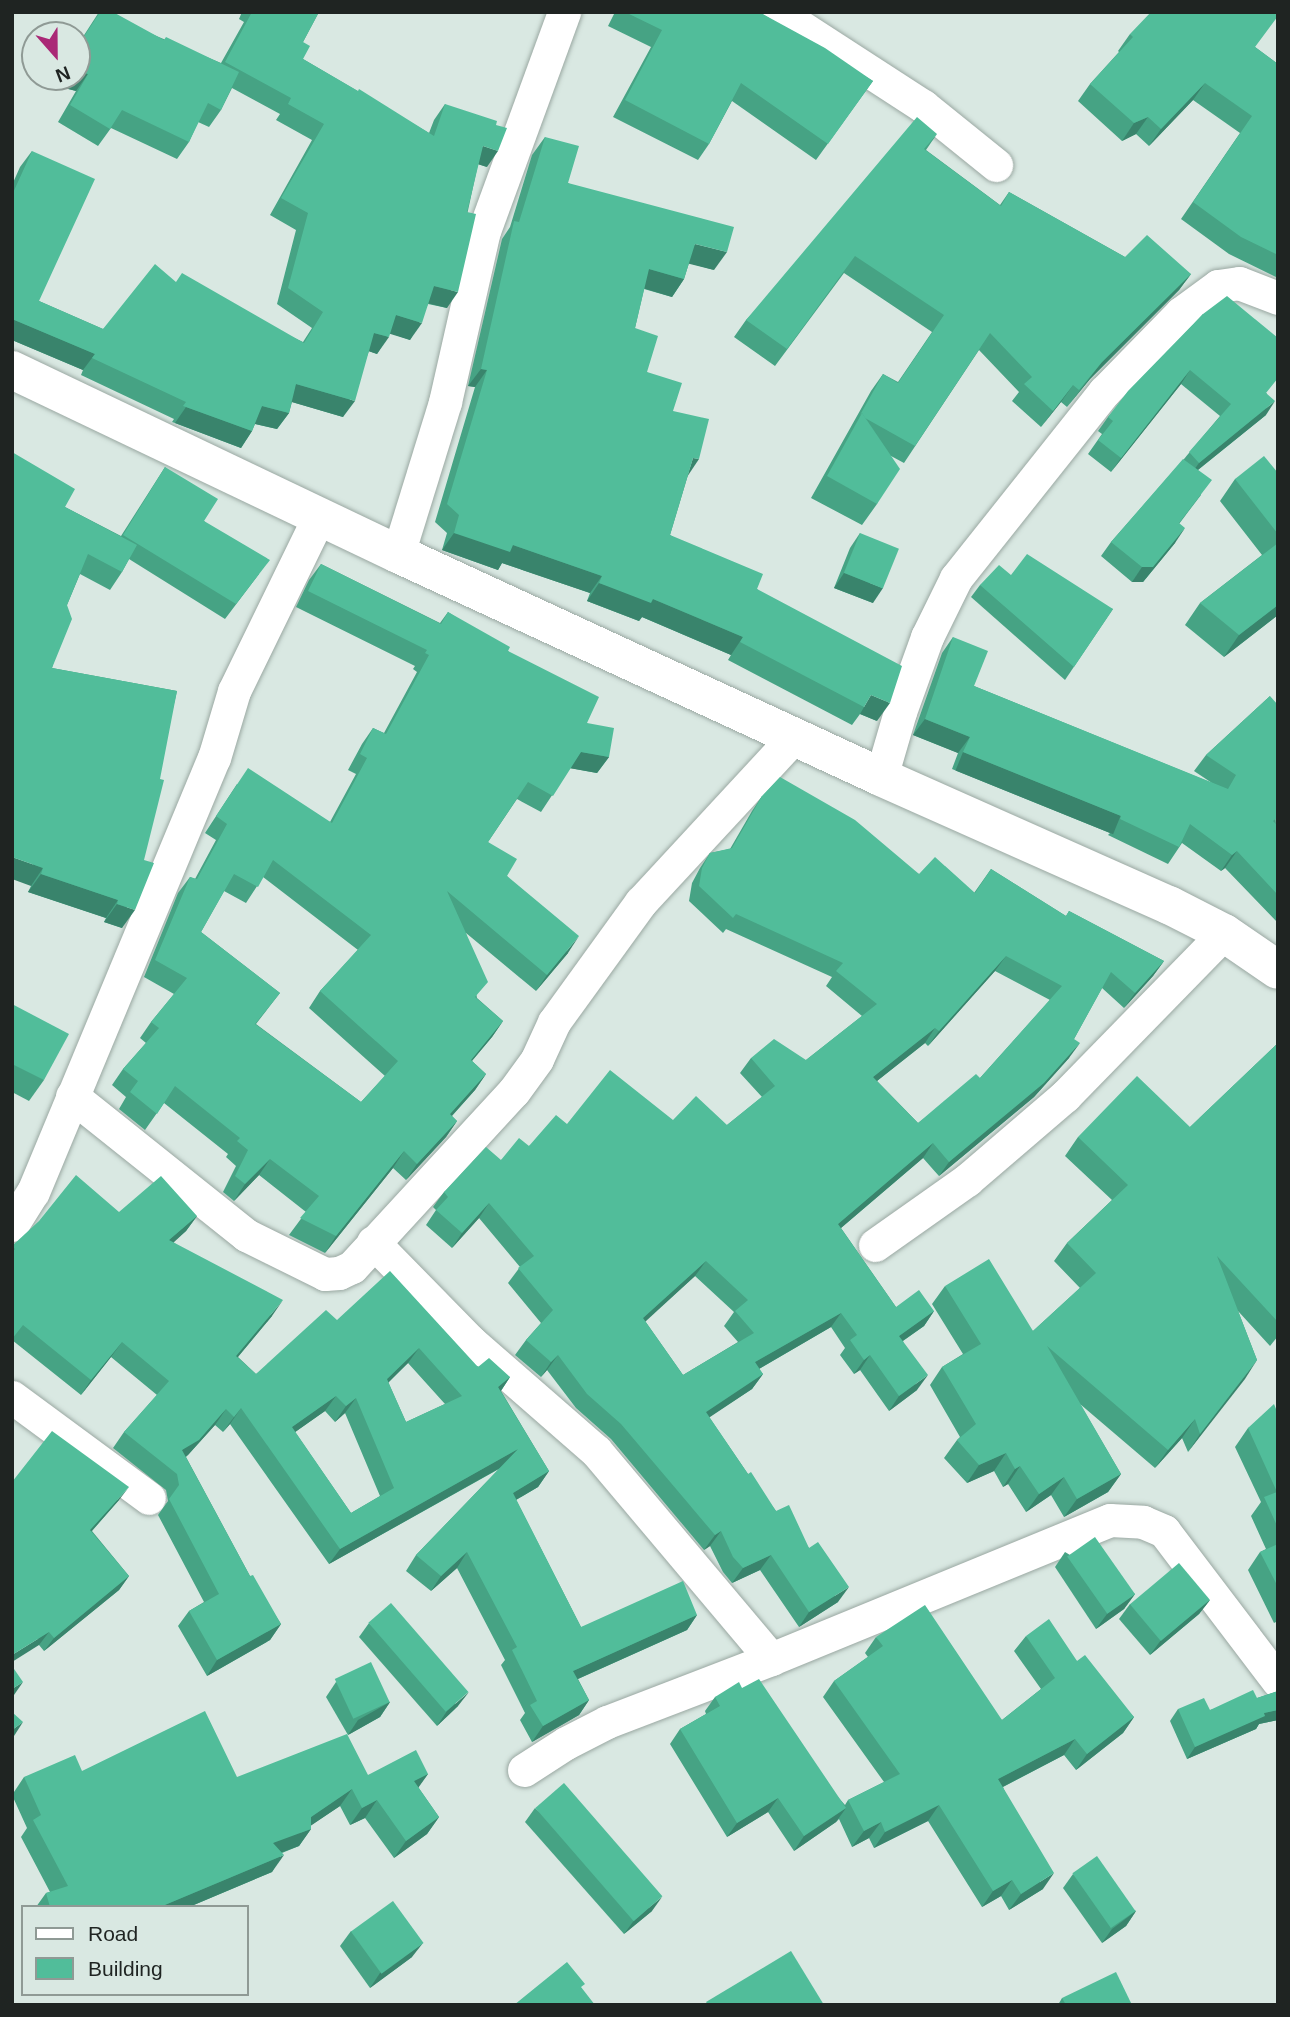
<!DOCTYPE html>
<html>
<head>
<meta charset="utf-8">
<style>
	body { margin:0 }
	#map { position:relative; width:1290px; height:2017px; overflow:hidden; background:#d9e8e2; font-family:Arial,sans-serif }
	div>[style] { position:absolute }
	[style*='--x'] { left:calc(var(--x)*1px); top:calc(var(--y)*1px); width:calc(var(--w)*1px); rotate:calc(var(--a)*1deg) }
	.roads { filter:drop-shadow(0 0 2px #9aa8a2) drop-shadow(0 0 2px #9aa8a2) }
	.minor>* { height:33px; margin:-16.5px; padding:0 16.5px; transform-origin:16.5px; border-radius:16.5px; background:#fff }
	.tertiary>* { height:38px; margin:-19px; padding:0 19px; transform-origin:19px; border-radius:19px; background:#fff }
	.wall>* { inset:0; background:#46a384 }
	.shaded-wall>* { inset:0; background:#39846c; transform-origin:0 0 }
	.building>* { inset:0; background:#51bd9a; transform-origin:0 0 }
	span { translate:-50% -50%; white-space:nowrap; text-align:center; line-height:1.15; -webkit-text-stroke:5px #d9e8e2; paint-order:stroke }
	.frame { position:absolute; inset:0; border:14px solid #1f2422; pointer-events:none }
	.legend { position:absolute; left:21px; top:1905px; width:228px; height:91px; box-sizing:border-box; background:#d9e8e2; border:2px solid #8f9a95; margin:0; padding:9px 12px; list-style:none; font-size:21px; color:#1f2422 }
	.legend li { display:flex; align-items:center; gap:14px; height:35px }
	.legend b { width:35px; border:2px solid #8f9a95 }
	.north { position:absolute; left:21px; top:21px; width:70px; height:70px; box-sizing:border-box; background:#d9e8e2; border:2px solid #8f9a95; border-radius:50%; rotate:159deg; font-size:19px; font-weight:700; line-height:28px; text-align:center; color:#1f2422 }
	.north::after { content:''; display:block; margin:auto; width:24px; height:32px; background:#aa2876; clip-path:polygon(50% 0,100% 100%,50% 72%,0 100%) }
</style>
</head>
<body>
<div id="map">
	<div class="roads">
		<div class="minor">
			<i style="--x:778;--y:12;--w:173;--a:33"></i>
			<i style="--x:923;--y:106;--w:94;--a:38.9"></i>
			<i style="--x:398;--y:554;--w:159;--a:-72.8"></i>
			<i style="--x:445;--y:402;--w:175;--a:-77.2"></i>
			<i style="--x:484;--y:231;--w:233;--a:-69.9"></i>
			<i style="--x:881;--y:777;--w:68;--a:-73.7"></i>
			<i style="--x:900;--y:712;--w:80;--a:-70.2"></i>
			<i style="--x:927;--y:637;--w:66;--a:-63.8"></i>
			<i style="--x:956;--y:578;--w:238;--a:-51.5"></i>
			<i style="--x:1104;--y:392;--w:110;--a:-45.7"></i>
			<i style="--x:1181;--y:313;--w:46;--a:-36.1"></i>
			<i style="--x:1218;--y:286;--w:21;--a:-8"></i>
			<i style="--x:1239;--y:283;--w:42;--a:21"></i>
			<i style="--x:72;--y:1096;--w:223;--a:38.6"></i>
			<i style="--x:246;--y:1235;--w:88;--a:26.3"></i>
			<i style="--x:325;--y:1274;--w:14;--a:-4"></i>
			<i style="--x:339;--y:1273;--w:14;--a:-25"></i>
			<i style="--x:352;--y:1267;--w:239;--a:-47.4"></i>
			<i style="--x:514;--y:1091;--w:39;--a:-54"></i>
			<i style="--x:537;--y:1059;--w:41;--a:-65.3"></i>
			<i style="--x:554;--y:1022;--w:148;--a:-54.1"></i>
			<i style="--x:641;--y:902;--w:225;--a:-47.2"></i>
			<i style="--x:12;--y:1225;--w:39;--a:-58"></i>
			<i style="--x:33;--y:1192;--w:470;--a:-67.4"></i>
			<i style="--x:214;--y:758;--w:70;--a:-73.4"></i>
			<i style="--x:234;--y:691;--w:196;--a:-64"></i>
			<i style="--x:373;--y:1242;--w:140;--a:45.6"></i>
			<i style="--x:471;--y:1342;--w:166;--a:41.1"></i>
			<i style="--x:596;--y:1451;--w:272;--a:49.9"></i>
			<i style="--x:875;--y:1245;--w:113;--a:-35.2"></i>
			<i style="--x:967;--y:1180;--w:129;--a:-40.6"></i>
			<i style="--x:1065;--y:1096;--w:228;--a:-45.7"></i>
			<i style="--x:12;--y:1397;--w:170;--a:36.4"></i>
			<i style="--x:524;--y:1770;--w:50;--a:-32.7"></i>
			<i style="--x:566;--y:1743;--w:46;--a:-27.1"></i>
			<i style="--x:607;--y:1722;--w:176;--a:-21"></i>
			<i style="--x:771;--y:1659;--w:366;--a:-22.3"></i>
			<i style="--x:1110;--y:1520;--w:33;--a:3"></i>
			<i style="--x:1143;--y:1522;--w:23;--a:23"></i>
			<i style="--x:1164;--y:1531;--w:188;--a:52.8"></i>
		</div>
		<div class="tertiary">
			<i style="--x:12;--y:370;--w:428;--a:25.5"></i>
			<i style="--x:398;--y:554;--w:532;--a:24.78"></i>
			<i style="--x:881;--y:777;--w:315;--a:24"></i>
			<i style="--x:1169;--y:905;--w:62;--a:27"></i>
			<i style="--x:1224;--y:933;--w:65;--a:34.4"></i>
		</div>
	</div>
	<div class="wall">
		<i style="clip-path:polygon(99px 12px,221px 63px,244px 22px,239px 19px,242px 12px,319px 12px,303px 42px,303px 59px,429px 133px,434px 120px,445px 104px,487px 167px,478px 164px,447px 308px,428px 304px,410px 340px,390px 333px,377px 354px,369px 351px,343px 417px,292px 402px,289px 413px,277px 429px,255px 424px,252px 431px,241px 448px,175px 423px,172px 422px,174px 419px,81px 375px,83px 370px,12px 340px,12px 185px,20px 167px,32px 151px,39px 301px,103px 329px,176px 282px,303px 342px,312px 328px,277px 304px,296px 230px,270px 215px,312px 140px,276px 120px,280px 114px,232px 88px,221px 110px,209px 127px,198px 122px,189px 142px,177px 159px,111px 128px,98px 146px,58px 122px,76px 91px,57px 86px,61px 77px,77px 77px,77px 46px)"></i>
		<i style="clip-path:polygon(615px 12px,759px 12px,873px 81px,816px 160px,732px 101px,709px 144px,698px 160px,613px 117px,651px 47px,608px 26px)"></i>
		<i style="clip-path:polygon(1130px 34px,1255px 47px,1278px 64px,1278px 278px,1229px 254px,1181px 219px,1240px 133px,1193px 100px,1149px 146px,1136px 134px,1122px 141px,1078px 101px,1090px 84px,1119px 52px,1118px 51px)"></i>
		<i style="clip-path:polygon(937px 134px,926px 150px,1000px 205px,1009px 192px,1125px 257px,1191px 274px,1179px 290px,1090px 379px,1067px 407px,1061px 402px,1041px 427px,1012px 401px,1019px 392px,979px 350px,904px 463px,891px 456px,877px 504px,862px 525px,811px 498px,871px 391px,883px 374px,898px 382px,932px 332px,844px 273px,775px 366px,734px 337px,746px 320px)"></i>
		<i style="clip-path:polygon(545px 137px,568px 183px,714px 270px,689px 263px,684px 279px,672px 297px,644px 289px,635px 328px,647px 372px,673px 411px,688px 475px,670px 535px,757px 589px,877px 721px,860px 714px,852px 725px,728px 660px,731px 655px,642px 617px,639px 621px,587px 601px,590px 593px,502px 563px,498px 570px,442px 550px,447px 533px,435px 522px,475px 387px,468px 386px,502px 239px,510px 227px,532px 155px)"></i>
		<i style="clip-path:polygon(1203px 314px,1267px 394px,1266px 415px,1198px 470px,1201px 495px,1179px 524px,1175px 543px,1143px 582px,1132px 582px,1101px 556px,1111px 542px,1184px 459px,1220px 416px,1181px 384px,1111px 472px,1088px 454px,1102px 434px,1098px 431px,1108px 417px)"></i>
		<i style="clip-path:polygon(165px 467px,204px 521px,259px 574px,225px 619px,129px 559px,122px 572px,110px 590px,80px 574px,67px 605px,52px 668px,177px 691px,122px 928px,104px 922px,106px 918px,28px 892px,31px 886px,65px 507px,121px 536px)"></i>
		<i style="clip-path:polygon(1278px 473px,1278px 615px,1224px 657px,1185px 625px,1200px 603px,1262px 555px,1220px 501px,1235px 479px)"></i>
		<i style="clip-path:polygon(860px 533px,873px 603px,834px 588px,850px 548px)"></i>
		<i style="clip-path:polygon(evenodd,321px 564px,440px 623px,448px 612px,508px 651px,587px 723px,609px 757px,597px 773px,570px 768px,541px 812px,517px 799px,488px 842px,507px 876px,568px 953px,536px 991px,466px 933px,477px 998px,503px 1021px,492px 1037px,472px 1061px,486px 1074px,475px 1090px,452px 1116px,457px 1121px,446px 1137px,406px 1180px,393px 1168px,325px 1253px,289px 1235px,306px 1212px,259px 1175px,234px 1201px,223px 1192px,236px 1166px,226px 1157px,228px 1154px,164px 1103px,145px 1130px,119px 1109px,126px 1097px,112px 1085px,123px 1069px,146px 1043px,140px 1038px,151px 1022px,174px 994px,144px 977px,178px 893px,190px 877px,195px 879px,216px 840px,205px 833px,237px 784px,330px 822px,356px 774px,348px 770px,362px 744px,373px 728px,384px 733px,417px 672px,413px 669px,415px 666px,296px 607px,309px 580px,321px 564px,263px 877px,358px 950px,320px 991px,309px 1008px,385px 1076px,361px 1102px,256px 1024px,280px 993px,201px 932px,224px 891px,246px 903px,263px 877px)"></i>
		<i style="clip-path:polygon(1011px 575px,1113px 609px,1065px 680px,971px 597px,980px 585px)"></i>
		<i style="clip-path:polygon(953px 637px,974px 686px,1212px 783px,1194px 771px,1206px 755px,1270px 696px,1276px 825px,1278px 826px,1278px 923px,1225px 868px,1221px 871px,1182px 843px,1168px 864px,1108px 835px,1110px 833px,952px 769px,958px 753px,913px 735px,942px 653px)"></i>
		<i style="clip-path:polygon(evenodd,762px 796px,919px 874px,974px 893px,991px 869px,1066px 916px,1069px 911px,1164px 961px,1153px 976px,1124px 1008px,1102px 988px,1074px 1039px,1069px 1058px,1034px 1097px,939px 1176px,923px 1158px,841px 1228px,896px 1307px,934px 1311px,924px 1326px,903px 1341px,917px 1390px,889px 1411px,860px 1370px,854px 1374px,840px 1355px,845px 1348px,831px 1327px,759px 1369px,763px 1374px,752px 1389px,709px 1417px,748px 1474px,776px 1511px,809px 1548px,838px 1602px,799px 1627px,760px 1570px,732px 1583px,723px 1572px,710px 1546px,704px 1550px,611px 1439px,576px 1408px,547px 1370px,541px 1377px,515px 1355px,526px 1340px,541px 1323px,508px 1283px,520px 1267px,479px 1218px,452px 1248px,426px 1225px,436px 1210px,433px 1207px,444px 1192px,501px 1160px,529px 1146px,567px 1124px,673px 1120px,727px 1125px,762px 1097px,740px 1073px,751px 1058px,806px 1060px,862px 1016px,826px 986px,832px 977px,726px 929px,723px 933px,689px 901px,692px 883px,700px 868px,710px 853px,730px 849px,752px 811px,762px 796px,995px 971px,1050px 1000px,980px 1078px,918px 1123px,877px 1081px,925px 1043px,928px 1046px,995px 971px,762px 796px,695px 1276px,734px 1312px,724px 1326px,738px 1342px,683px 1375px,645px 1321px,695px 1276px)"></i>
		<i style="clip-path:polygon(12px 1004px,44px 1080px,29px 1101px,12px 1092px)"></i>
		<i style="clip-path:polygon(1278px 1043px,1278px 1336px,1270px 1346px,1238px 1311px,1257px 1360px,1188px 1452px,1182px 1438px,1155px 1468px,1080px 1404px,1121px 1474px,1108px 1492px,1064px 1517px,1051px 1495px,1026px 1512px,1008px 1484px,1003px 1487px,994px 1471px,967px 1483px,944px 1458px,957px 1440px,960px 1437px,930px 1385px,942px 1367px,963px 1354px,932px 1304px,945px 1286px,1033px 1331px,1080px 1288px,1054px 1261px,1067px 1243px,1112px 1200px,1065px 1156px,1078px 1137px,1190px 1127px)"></i>
		<i style="clip-path:polygon(evenodd,119px 1212px,197px 1216px,186px 1231px,173px 1242px,272px 1316px,238px 1357px,256px 1374px,337px 1320px,510px 1377px,501px 1391px,549px 1471px,538px 1487px,516px 1500px,581px 1627px,697px 1615px,687px 1630px,578px 1679px,589px 1700px,579px 1715px,532px 1742px,520px 1720px,525px 1713px,501px 1665px,505px 1660px,457px 1568px,431px 1591px,406px 1571px,416px 1555px,499px 1469px,329px 1564px,230px 1424px,223px 1432px,215px 1425px,186px 1457px,250px 1576px,281px 1624px,270px 1640px,207px 1676px,178px 1626px,189px 1611px,204px 1602px,158px 1515px,168px 1501px,166px 1490px,113px 1448px,124px 1432px,157px 1395px,111px 1357px,81px 1395px,12px 1340px,12px 1246px,119px 1212px,408px 1363px,445px 1404px,406px 1422px,388px 1382px,408px 1363px,119px 1212px,325px 1411px,335px 1422px,345px 1413px,380px 1496px,351px 1513px,295px 1432px,325px 1411px)"></i>
		<i style="clip-path:polygon(1278px 1414px,1278px 1621px,1274px 1623px,1248px 1570px,1260px 1552px,1266px 1549px,1251px 1516px,1261px 1502px,1235px 1447px,1248px 1428px)"></i>
		<i style="clip-path:polygon(12px 1482px,119px 1500px,92px 1531px,129px 1576px,119px 1590px,44px 1651px,39px 1645px)"></i>
		<i style="clip-path:polygon(1065px 1552px,1135px 1594px,1124px 1609px,1096px 1629px,1055px 1567px)"></i>
		<i style="clip-path:polygon(1210px 1600px,1199px 1614px,1150px 1655px,1119px 1619px,1130px 1604px)"></i>
		<i style="clip-path:polygon(369px 1623px,458px 1706px,437px 1726px,359px 1637px)"></i>
		<i style="clip-path:polygon(1026px 1636px,1077px 1661px,1134px 1717px,1123px 1733px,1076px 1770px,1064px 1755px,1003px 1787px,1043px 1889px,1009px 1910px,1001px 1896px,982px 1907px,928px 1821px,874px 1848px,869px 1838px,852px 1847px,839px 1819px,836px 1822px,794px 1851px,768px 1812px,727px 1837px,670px 1744px,680px 1729px,706px 1714px,705px 1711px,715px 1697px,742px 1688px,845px 1805px,848px 1800px,884px 1782px,823px 1697px,834px 1681px,868px 1657px,865px 1653px,876px 1637px,1002px 1720px,1041px 1689px,1014px 1651px)"></i>
		<i style="clip-path:polygon(336px 1682px,390px 1702px,380px 1717px,348px 1735px,326px 1697px)"></i>
		<i style="clip-path:polygon(1278px 1691px,1278px 1720px,1259px 1724px,1256px 1729px,1187px 1759px,1170px 1721px,1178px 1709px,1210px 1710px,1257px 1698px)"></i>
		<i style="clip-path:polygon(82px 1771px,237px 1777px,428px 1774px,418px 1787px,439px 1817px,427px 1834px,394px 1858px,365px 1818px,350px 1825px,340px 1806px,311px 1825px,311px 1829px,299px 1846px,282px 1853px,272px 1872px,189px 1907px,36px 1907px,46px 1893px,50px 1892px,21px 1837px,27px 1828px,12px 1795px,24px 1777px)"></i>
		<i style="clip-path:polygon(535px 1808px,652px 1911px,624px 1934px,525px 1822px)"></i>
		<i style="clip-path:polygon(1073px 1874px,1136px 1911px,1126px 1926px,1102px 1943px,1063px 1888px)"></i>
		<i style="clip-path:polygon(351px 1931px,412px 1957px,370px 1988px,340px 1946px)"></i>
		<i style="clip-path:polygon(1062px 1998px,1132px 2005px,1058px 2005px)"></i>
	</div>
	<div class="shaded-wall">
		<i style="clip-path:polygon(77px 71px,88px 74px,76px 91px,57px 86px,63px 77px,77px 77px)"></i>
		<i style="clip-path:polygon(1205px 83px,1193px 100px,1149px 146px,1161px 129px)"></i>
		<i style="clip-path:polygon(1148px 117px,1136px 134px,1122px 141px,1134px 123px)"></i>
		<i style="clip-path:polygon(483px 146px,498px 151px,487px 167px,471px 162px)"></i>
		<i style="clip-path:polygon(695px 244px,727px 252px,714px 270px,682px 262px)"></i>
		<i style="clip-path:polygon(649px 269px,684px 279px,672px 297px,636px 286px)"></i>
		<i style="clip-path:polygon(1191px 274px,1179px 290px,1090px 379px,1067px 407px,1102px 362px)"></i>
		<i style="clip-path:polygon(434px 286px,458px 292px,447px 308px,423px 302px)"></i>
		<i style="clip-path:polygon(396px 315px,422px 323px,410px 340px,384px 332px)"></i>
		<i style="clip-path:polygon(12px 319px,95px 354px,83px 370px,12px 340px)"></i>
		<i style="clip-path:polygon(374px 333px,389px 337px,377px 354px,362px 349px)"></i>
		<i style="clip-path:polygon(481px 369px,487px 370px,475px 387px,468px 386px)"></i>
		<i style="clip-path:polygon(1190px 370px,1181px 384px,1111px 472px,1121px 458px)"></i>
		<i style="clip-path:polygon(296px 384px,355px 401px,343px 417px,285px 400px)"></i>
		<i style="clip-path:polygon(1073px 385px,1061px 402px,1041px 427px,1053px 411px)"></i>
		<i style="clip-path:polygon(1275px 401px,1266px 415px,1189px 477px,1199px 463px)"></i>
		<i style="clip-path:polygon(262px 406px,289px 413px,277px 429px,251px 423px)"></i>
		<i style="clip-path:polygon(186px 407px,252px 431px,241px 448px,175px 423px)"></i>
		<i style="clip-path:polygon(693px 458px,699px 459px,687px 477px)"></i>
		<i style="clip-path:polygon(1185px 528px,1175px 543px,1143px 582px,1132px 582px,1142px 567px)"></i>
		<i style="clip-path:polygon(454px 533px,513px 545px,602px 576px,590px 593px,502px 563px,498px 570px,442px 550px)"></i>
		<i style="clip-path:polygon(844px 573px,883px 588px,873px 603px,834px 588px)"></i>
		<i style="clip-path:polygon(599px 583px,653px 599px,743px 637px,731px 655px,642px 617px,639px 621px,587px 601px)"></i>
		<i style="clip-path:polygon(1278px 605px,1278px 615px,1224px 657px,1239px 635px)"></i>
		<i style="clip-path:polygon(871px 695px,890px 703px,877px 721px,860px 714px)"></i>
		<i style="clip-path:polygon(925px 719px,970px 737px,958px 753px,913px 735px)"></i>
		<i style="clip-path:polygon(581px 752px,609px 757px,597px 773px,569px 768px)"></i>
		<i style="left:963px;top:752px;width:170px;height:20px;rotate:22deg"></i>
		<i style="clip-path:polygon(1237px 851px,1225px 868px,1221px 871px,1232px 855px)"></i>
		<i style="clip-path:polygon(12px 857px,43px 868px,31px 886px,12px 879px)"></i>
		<i style="clip-path:polygon(41px 874px,118px 900px,106px 918px,28px 892px)"></i>
		<i style="clip-path:polygon(117px 904px,135px 910px,122px 928px,104px 922px)"></i>
		<i style="clip-path:polygon(579px 936px,568px 953px,536px 991px,547px 975px)"></i>
		<i style="clip-path:polygon(1006px 956px,995px 971px,928px 1046px,939px 1031px)"></i>
		<i style="clip-path:polygon(1164px 961px,1153px 976px,1124px 1008px,1135px 993px)"></i>
		<i style="clip-path:polygon(503px 1021px,492px 1037px,459px 1076px,471px 1060px)"></i>
		<i style="clip-path:polygon(935px 1028px,925px 1043px,863px 1092px,873px 1077px)"></i>
		<i style="clip-path:polygon(1080px 1043px,1069px 1058px,1034px 1097px,939px 1176px,949px 1162px)"></i>
		<i style="clip-path:polygon(486px 1074px,475px 1090px,438px 1131px,450px 1114px)"></i>
		<i style="clip-path:polygon(457px 1121px,446px 1137px,406px 1180px,417px 1164px)"></i>
		<i style="clip-path:polygon(933px 1143px,923px 1158px,828px 1239px,838px 1224px)"></i>
		<i style="clip-path:polygon(404px 1151px,393px 1168px,325px 1253px,336px 1236px)"></i>
		<i style="clip-path:polygon(270px 1159px,259px 1175px,234px 1201px,245px 1184px)"></i>
		<i style="clip-path:polygon(489px 1203px,479px 1218px,452px 1248px,462px 1233px)"></i>
		<i style="clip-path:polygon(197px 1216px,186px 1231px,159px 1256px,169px 1240px)"></i>
		<i style="clip-path:polygon(706px 1261px,695px 1276px,633px 1333px,643px 1318px)"></i>
		<i style="clip-path:polygon(283px 1300px,272px 1316px,226px 1371px,236px 1356px)"></i>
		<i style="clip-path:polygon(934px 1311px,924px 1326px,888px 1351px,899px 1336px)"></i>
		<i style="clip-path:polygon(841px 1313px,831px 1327px,745px 1377px,755px 1362px)"></i>
		<i style="clip-path:polygon(122px 1342px,111px 1357px,81px 1395px,91px 1380px)"></i>
		<i style="clip-path:polygon(419px 1348px,408px 1363px,376px 1395px,387px 1379px)"></i>
		<i style="clip-path:polygon(558px 1355px,547px 1370px,541px 1377px,551px 1362px)"></i>
		<i style="clip-path:polygon(870px 1355px,860px 1370px,854px 1374px,864px 1360px)"></i>
		<i style="clip-path:polygon(1257px 1360px,1245px 1379px,1188px 1452px,1200px 1434px)"></i>
		<i style="clip-path:polygon(763px 1374px,752px 1389px,695px 1427px,706px 1412px)"></i>
		<i style="clip-path:polygon(928px 1375px,917px 1390px,889px 1411px,899px 1396px)"></i>
		<i style="clip-path:polygon(510px 1377px,500px 1392px,498px 1387px)"></i>
		<i style="clip-path:polygon(336px 1396px,325px 1411px,281px 1442px,292px 1427px)"></i>
		<i style="clip-path:polygon(356px 1398px,345px 1413px,335px 1422px,346px 1406px)"></i>
		<i style="clip-path:polygon(241px 1408px,230px 1424px,223px 1432px,234px 1417px)"></i>
		<i style="clip-path:polygon(226px 1409px,215px 1425px,188px 1455px,171px 1466px,182px 1450px)"></i>
		<i style="clip-path:polygon(1195px 1419px,1182px 1438px,1155px 1468px,1168px 1450px)"></i>
		<i style="clip-path:polygon(518px 1449px,507px 1464px,329px 1564px,340px 1549px)"></i>
		<i style="clip-path:polygon(1006px 1453px,994px 1471px,967px 1483px,979px 1465px)"></i>
		<i style="clip-path:polygon(1020px 1466px,1008px 1484px,1003px 1487px,1015px 1469px)"></i>
		<i style="clip-path:polygon(549px 1471px,538px 1487px,502px 1508px,513px 1493px)"></i>
		<i style="clip-path:polygon(1121px 1474px,1108px 1492px,1064px 1517px,1077px 1499px)"></i>
		<i style="clip-path:polygon(1064px 1477px,1051px 1495px,1026px 1512px,1039px 1494px)"></i>
		<i style="clip-path:polygon(129px 1487px,119px 1500px,81px 1543px,90px 1530px)"></i>
		<i style="clip-path:polygon(721px 1531px,710px 1546px,704px 1550px,715px 1535px)"></i>
		<i style="clip-path:polygon(467px 1552px,457px 1568px,431px 1591px,441px 1576px)"></i>
		<i style="clip-path:polygon(771px 1555px,760px 1570px,732px 1583px,743px 1568px)"></i>
		<i style="clip-path:polygon(129px 1576px,119px 1590px,44px 1651px,54px 1638px)"></i>
		<i style="clip-path:polygon(849px 1587px,838px 1602px,799px 1627px,809px 1612px)"></i>
		<i style="clip-path:polygon(1135px 1594px,1124px 1609px,1096px 1629px,1107px 1614px)"></i>
		<i style="clip-path:polygon(1210px 1600px,1199px 1614px,1150px 1655px,1161px 1640px)"></i>
		<i style="clip-path:polygon(697px 1615px,687px 1630px,562px 1686px,573px 1671px)"></i>
		<i style="clip-path:polygon(281px 1624px,270px 1640px,207px 1676px,217px 1660px)"></i>
		<i style="clip-path:polygon(49px 1632px,39px 1645px,12px 1662px,12px 1655px)"></i>
		<i style="clip-path:polygon(23px 1682px,14px 1695px,12px 1696px,12px 1689px)"></i>
		<i style="clip-path:polygon(469px 1692px,458px 1706px,437px 1726px,447px 1711px)"></i>
		<i style="clip-path:polygon(589px 1700px,579px 1715px,532px 1742px,543px 1726px)"></i>
		<i style="clip-path:polygon(390px 1702px,380px 1717px,348px 1735px,358px 1720px)"></i>
		<i style="clip-path:polygon(1278px 1710px,1278px 1720px,1259px 1724px,1256px 1729px,1187px 1759px,1195px 1747px,1264px 1713px)"></i>
		<i style="clip-path:polygon(1134px 1717px,1123px 1733px,1076px 1770px,1087px 1754px)"></i>
		<i style="clip-path:polygon(23px 1722px,14px 1736px,12px 1737px,12px 1730px)"></i>
		<i style="clip-path:polygon(1075px 1739px,1064px 1755px,987px 1795px,998px 1779px)"></i>
		<i style="clip-path:polygon(428px 1774px,416px 1791px,414px 1781px)"></i>
		<i style="clip-path:polygon(352px 1789px,340px 1806px,300px 1833px,311px 1829px,299px 1846px,261px 1860px,273px 1843px)"></i>
		<i style="clip-path:polygon(778px 1798px,768px 1812px,727px 1837px,737px 1823px)"></i>
		<i style="clip-path:polygon(377px 1800px,365px 1818px,350px 1825px,362px 1808px)"></i>
		<i style="clip-path:polygon(939px 1805px,928px 1821px,874px 1848px,885px 1832px)"></i>
		<i style="clip-path:polygon(846px 1808px,836px 1822px,794px 1851px,804px 1836px)"></i>
		<i style="clip-path:polygon(439px 1817px,427px 1834px,394px 1858px,406px 1841px)"></i>
		<i style="clip-path:polygon(881px 1822px,869px 1838px,852px 1847px,864px 1831px)"></i>
		<i style="clip-path:polygon(284px 1855px,272px 1872px,189px 1907px,160px 1907px)"></i>
		<i style="clip-path:polygon(1054px 1873px,1043px 1889px,1009px 1910px,1021px 1894px)"></i>
		<i style="clip-path:polygon(1012px 1880px,1001px 1896px,982px 1907px,993px 1891px)"></i>
		<i style="clip-path:polygon(662px 1897px,652px 1911px,624px 1934px,635px 1919px)"></i>
		<i style="clip-path:polygon(1136px 1911px,1126px 1926px,1102px 1943px,1112px 1929px)"></i>
		<i style="clip-path:polygon(423px 1943px,412px 1957px,370px 1988px,380px 1973px)"></i>
	</div>
	<div class="building">
		<i style="clip-path:polygon(100px 12px,113px 12px,164px 40px,166px 37px,239px 72px,221px 110px,208px 103px,189px 142px,122px 110px,110px 129px,70px 105px,88px 74px,77px 71px,77px 50px,81px 41px)"></i>
		<i style="clip-path:polygon(252px 12px,319px 12px,303px 42px,310px 46px,303px 59px,358px 91px,359px 89px,434px 136px,445px 104px,497px 121px,496px 125px,507px 128px,498px 151px,483px 146px,467px 212px,476px 214px,458px 292px,434px 286px,422px 323px,396px 315px,389px 337px,374px 333px,355px 401px,296px 384px,289px 413px,262px 406px,252px 431px,186px 407px,183px 406px,186px 402px,92px 358px,95px 354px,12px 319px,12px 195px,32px 151px,95px 179px,39px 301px,103px 329px,155px 264px,176px 282px,182px 273px,304px 343px,323px 312px,288px 288px,308px 213px,281px 198px,324px 124px,288px 104px,291px 98px,225px 62px)"></i>
		<i style="clip-path:polygon(625px 12px,759px 12px,825px 48px,873px 81px,828px 144px,741px 83px,709px 144px,625px 100px,662px 30px)"></i>
		<i style="clip-path:polygon(1151px 12px,1278px 12px,1278px 16px,1255px 47px,1278px 64px,1278px 255px,1241px 237px,1193px 202px,1252px 116px,1205px 83px,1161px 129px,1148px 117px,1134px 123px,1090px 84px,1133px 37px,1130px 34px)"></i>
		<i style="clip-path:polygon(917px 117px,937px 134px,924px 149px,1001px 206px,1009px 192px,1125px 257px,1147px 235px,1191px 274px,1102px 362px,1079px 390px,1073px 385px,1053px 411px,1024px 384px,1032px 377px,990px 333px,915px 446px,865px 418px,862px 413px,860px 415px,883px 374px,898px 383px,944px 315px,855px 256px,787px 349px,746px 320px)"></i>
		<i style="clip-path:polygon(545px 137px,579px 146px,568px 183px,734px 227px,727px 252px,695px 244px,684px 279px,649px 269px,635px 328px,658px 336px,647px 372px,682px 383px,673px 411px,709px 419px,699px 459px,693px 458px,670px 535px,763px 574px,757px 589px,902px 666px,890px 703px,871px 695px,864px 707px,740px 642px,743px 637px,653px 599px,651px 603px,599px 583px,602px 576px,513px 545px,510px 552px,454px 533px,459px 515px,447px 504px,487px 370px,481px 369px,514px 221px,519px 222px)"></i>
		<i style="clip-path:polygon(1227px 296px,1278px 338px,1278px 378px,1266px 393px,1275px 401px,1199px 463px,1189px 452px,1231px 404px,1190px 370px,1121px 458px,1098px 440px,1113px 421px,1108px 417px,1128px 391px,1203px 314px)"></i>
		<i style="clip-path:polygon(862px 413px,900px 469px,877px 504px,827px 476px)"></i>
		<i style="clip-path:polygon(12px 452px,75px 489px,65px 507px,137px 545px,122px 572px,88px 554px,67px 605px,72px 619px,52px 668px,177px 691px,160px 779px,164px 780px,144px 860px,154px 863px,135px 910px,117px 904px,118px 900px,41px 874px,43px 868px,12px 857px)"></i>
		<i style="clip-path:polygon(1264px 456px,1278px 473px,1278px 534px,1235px 479px)"></i>
		<i style="clip-path:polygon(1183px 459px,1212px 480px,1179px 523px,1185px 528px,1153px 567px,1142px 567px,1111px 542px)"></i>
		<i style="clip-path:polygon(165px 467px,218px 499px,204px 521px,270px 560px,236px 604px,123px 535px)"></i>
		<i style="left:860px;top:533px;width:42px;height:43px;rotate:22deg"></i>
		<i style="clip-path:polygon(1278px 543px,1278px 605px,1239px 635px,1200px 603px)"></i>
		<i style="clip-path:polygon(1027px 554px,1113px 609px,1074px 667px,980px 585px,999px 565px,1011px 575px)"></i>
		<i style="clip-path:polygon(evenodd,321px 564px,441px 624px,448px 612px,510px 647px,508px 651px,599px 697px,587px 723px,614px 728px,609px 757px,581px 752px,553px 796px,528px 782px,488px 842px,517px 859px,507px 876px,579px 936px,547px 975px,447px 891px,488px 982px,475px 997px,503px 1021px,471px 1060px,486px 1074px,450px 1114px,457px 1121px,417px 1164px,404px 1151px,336px 1236px,300px 1218px,319px 1196px,270px 1159px,245px 1184px,235px 1176px,248px 1150px,237px 1141px,240px 1138px,175px 1086px,157px 1114px,130px 1092px,138px 1081px,123px 1069px,159px 1028px,151px 1022px,187px 978px,155px 960px,190px 877px,197px 879px,227px 824px,216px 816px,248px 768px,332px 823px,367px 758px,360px 754px,373px 728px,386px 734px,429px 655px,425px 653px,427px 650px,308px 591px,321px 564px,273px 860px,371px 935px,320px 991px,398px 1061px,361px 1102px,255px 1024px,280px 993px,201px 932px,234px 874px,258px 887px,273px 860px)"></i>
		<i style="clip-path:polygon(953px 637px,988px 651px,974px 686px,1228px 789px,1236px 775px,1206px 755px,1270px 696px,1278px 705px,1278px 817px,1273px 821px,1278px 826px,1278px 895px,1237px 851px,1232px 855px,1190px 824px,1179px 847px,1120px 819px,1121px 816px,963px 752px,970px 737px,925px 719px)"></i>
		<i style="clip-path:polygon(evenodd,780px 777px,855px 820px,919px 874px,935px 857px,975px 893px,991px 869px,1066px 916px,1069px 911px,1164px 961px,1135px 993px,1111px 972px,1074px 1039px,1080px 1043px,1044px 1083px,949px 1162px,933px 1143px,838px 1224px,896px 1307px,919px 1290px,934px 1311px,899px 1336px,928px 1375px,899px 1396px,870px 1355px,864px 1360px,850px 1340px,857px 1335px,841px 1313px,755px 1362px,763px 1374px,706px 1412px,748px 1474px,751px 1472px,776px 1511px,789px 1505px,809px 1548px,818px 1542px,849px 1587px,809px 1612px,771px 1555px,743px 1568px,733px 1557px,721px 1531px,715px 1535px,621px 1424px,587px 1394px,558px 1355px,551px 1362px,526px 1340px,553px 1310px,518px 1268px,534px 1256px,489px 1203px,462px 1233px,436px 1210px,448px 1197px,444px 1192px,486px 1147px,501px 1160px,519px 1138px,529px 1146px,556px 1115px,567px 1124px,610px 1070px,673px 1120px,696px 1096px,727px 1125px,775px 1086px,751px 1058px,774px 1039px,806px 1060px,877px 1004px,836px 971px,843px 963px,736px 914px,733px 918px,699px 886px,702px 868px,710px 853px,732px 848px,762px 796px,780px 777px,1006px 956px,1062px 986px,980px 1078px,976px 1074px,918px 1123px,873px 1077px,935px 1028px,939px 1031px,1006px 956px,780px 777px,706px 1261px,748px 1300px,735px 1311px,754px 1333px,683px 1375px,643px 1318px,706px 1261px)"></i>
		<i style="clip-path:polygon(12px 1004px,69px 1034px,44px 1080px,12px 1064px)"></i>
		<i style="clip-path:polygon(1278px 1043px,1278px 1322px,1217px 1256px,1257px 1360px,1200px 1434px,1195px 1419px,1168px 1450px,1047px 1346px,1121px 1474px,1077px 1499px,1064px 1477px,1039px 1494px,1020px 1466px,1015px 1469px,1006px 1453px,979px 1465px,957px 1440px,976px 1424px,942px 1367px,981px 1344px,945px 1286px,989px 1259px,1033px 1331px,1096px 1273px,1067px 1243px,1128px 1185px,1078px 1137px,1137px 1076px,1190px 1127px)"></i>
		<i style="clip-path:polygon(evenodd,76px 1175px,119px 1212px,161px 1176px,197px 1216px,169px 1240px,283px 1300px,236px 1356px,256px 1374px,326px 1310px,337px 1320px,390px 1271px,478px 1367px,489px 1358px,510px 1377px,498px 1387px,549px 1471px,513px 1493px,581px 1627px,683px 1581px,697px 1615px,573px 1671px,589px 1700px,543px 1726px,530px 1705px,537px 1701px,512px 1650px,517px 1647px,467px 1552px,441px 1576px,416px 1555px,518px 1449px,340px 1549px,241px 1408px,234px 1417px,226px 1409px,199px 1440px,182px 1450px,250px 1576px,253px 1575px,281px 1624px,217px 1660px,189px 1611px,219px 1594px,169px 1499px,179px 1485px,177px 1474px,124px 1432px,169px 1381px,122px 1342px,91px 1380px,23px 1325px,12px 1339px,12px 1252px,15px 1249px,12px 1246px,39px 1221px,76px 1175px,419px 1348px,462px 1396px,406px 1422px,387px 1379px,419px 1348px,76px 1175px,336px 1396px,346px 1406px,356px 1398px,394px 1488px,351px 1513px,292px 1427px,336px 1396px)"></i>
		<i style="clip-path:polygon(1274px 1404px,1278px 1414px,1278px 1528px,1264px 1497px,1277px 1492px,1248px 1428px)"></i>
		<i style="clip-path:polygon(52px 1431px,129px 1487px,90px 1530px,129px 1576px,54px 1638px,49px 1632px,12px 1655px,12px 1482px)"></i>
		<i style="left:1095px;top:1537px;width:70px;height:34px;rotate:55deg"></i>
		<i style="clip-path:polygon(1278px 1544px,1278px 1587px,1260px 1552px)"></i>
		<i style="left:1179px;top:1563px;width:48px;height:64px;rotate:50deg"></i>
		<i style="left:391px;top:1603px;width:118px;height:30px;rotate:49deg"></i>
		<i style="clip-path:polygon(925px 1605px,1002px 1720px,1055px 1678px,1026px 1636px,1049px 1619px,1077px 1661px,1085px 1655px,1134px 1717px,1087px 1754px,1075px 1739px,998px 1779px,1054px 1873px,1021px 1894px,1012px 1880px,993px 1891px,939px 1805px,885px 1832px,881px 1822px,864px 1831px,848px 1800px,900px 1774px,834px 1681px,883px 1646px,876px 1637px)"></i>
		<i style="left:371px;top:1662px;width:44px;height:40px;rotate:65deg"></i>
		<i style="clip-path:polygon(12px 1666px,23px 1682px,12px 1689px)"></i>
		<i style="clip-path:polygon(759px 1679px,846px 1808px,804px 1836px,778px 1798px,737px 1823px,680px 1729px,720px 1706px,715px 1697px,739px 1682px,742px 1688px)"></i>
		<i style="clip-path:polygon(1253px 1690px,1257px 1698px,1278px 1691px,1278px 1710px,1264px 1713px,1265px 1716px,1195px 1747px,1178px 1709px,1204px 1698px,1210px 1710px)"></i>
		<i style="clip-path:polygon(205px 1711px,237px 1777px,347px 1734px,368px 1775px,416px 1750px,428px 1774px,414px 1781px,439px 1817px,406px 1841px,377px 1800px,362px 1808px,352px 1789px,311px 1817px,311px 1829px,273px 1843px,284px 1855px,160px 1907px,50px 1907px,46px 1893px,68px 1886px,33px 1820px,41px 1815px,24px 1777px,75px 1755px,82px 1771px)"></i>
		<i style="clip-path:polygon(12px 1712px,23px 1722px,12px 1730px)"></i>
		<i style="left:564px;top:1783px;width:150px;height:38px;rotate:49deg"></i>
		<i style="left:1097px;top:1856px;width:67px;height:30px;rotate:55deg"></i>
		<i style="left:393px;top:1901px;width:52px;height:52px;rotate:54deg"></i>
		<i style="clip-path:polygon(791px 1951px,824px 2005px,708px 2005px,706px 2002px)"></i>
		<i style="clip-path:polygon(567px 1962px,585px 1984px,581px 1987px,595px 2005px,514px 2005px)"></i>
		<i style="clip-path:polygon(1116px 1972px,1132px 2005px,1066px 2005px,1062px 1998px)"></i>
	</div>
	<div class="frame"></div>
	<ul class="legend">
	<li><b style="height:9px;background:#fff"></b>Road</li>
	<li><b style="height:19px;background:#51bd9a"></b>Building</li>
	</ul>
	<div class="north">N</div>
</div>
</body>
</html>
